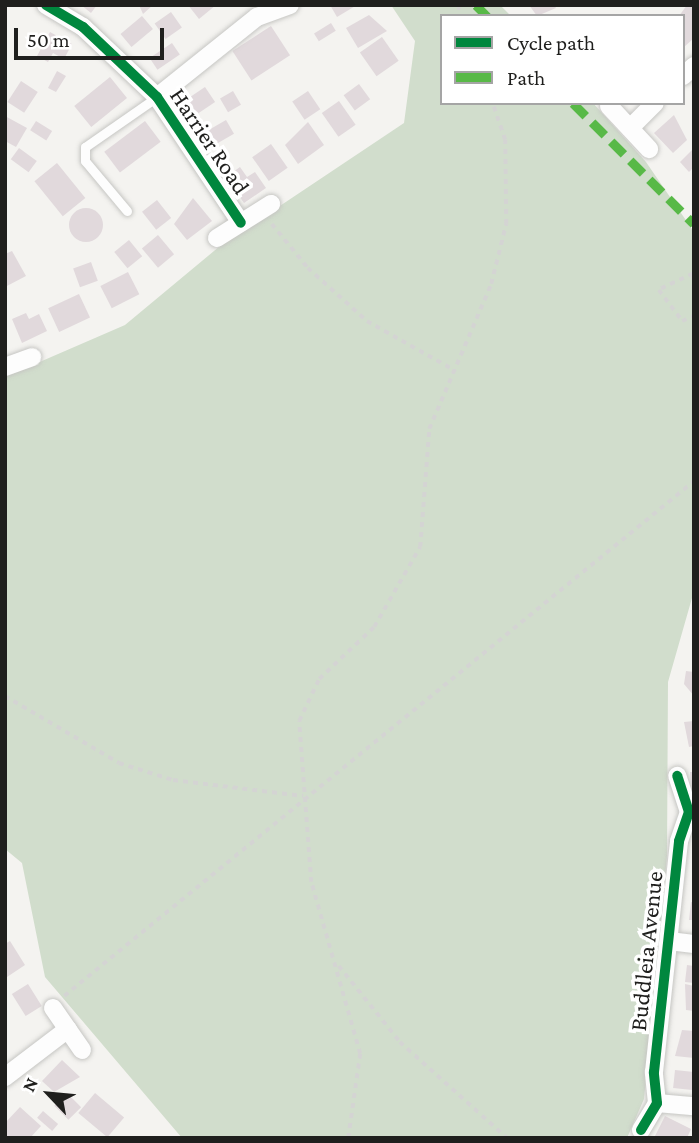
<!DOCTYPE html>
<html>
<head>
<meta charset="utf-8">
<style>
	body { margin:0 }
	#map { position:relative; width:699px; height:1143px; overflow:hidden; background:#f4f3f0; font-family:"Crimson Pro",serif }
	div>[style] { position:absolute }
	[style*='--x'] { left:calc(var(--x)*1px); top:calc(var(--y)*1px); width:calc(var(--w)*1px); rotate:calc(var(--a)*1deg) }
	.green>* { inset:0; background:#d1ddcc }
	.building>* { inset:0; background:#e1d9dc; transform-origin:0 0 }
	.round { border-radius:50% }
	.path>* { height:3.5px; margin-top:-1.75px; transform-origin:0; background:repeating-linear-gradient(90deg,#d4d4d3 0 5px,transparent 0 10px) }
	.roads { filter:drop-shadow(0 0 2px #c6c6c3) drop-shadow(0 0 2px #c6c6c3) }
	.service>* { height:9px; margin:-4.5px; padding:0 4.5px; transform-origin:4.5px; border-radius:4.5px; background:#fdfdfd }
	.minor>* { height:18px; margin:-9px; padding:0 9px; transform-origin:9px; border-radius:9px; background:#fdfdfd }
	.quiet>* { height:9px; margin-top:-4.5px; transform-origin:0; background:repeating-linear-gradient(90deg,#58b947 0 18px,transparent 0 27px) }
	.cycleway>* { height:10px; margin:-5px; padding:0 5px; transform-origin:5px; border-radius:5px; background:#00873e }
	span { translate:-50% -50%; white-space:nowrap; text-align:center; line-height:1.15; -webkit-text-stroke:7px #fff; paint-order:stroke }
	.street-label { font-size:24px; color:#1f1f1d }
	.frame { position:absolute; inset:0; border:7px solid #1f1f1d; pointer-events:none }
	.legend { position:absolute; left:440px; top:14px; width:245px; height:91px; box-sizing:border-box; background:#fff; border:2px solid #a5a5a5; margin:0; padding:9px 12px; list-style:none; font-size:21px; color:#1f1f1d }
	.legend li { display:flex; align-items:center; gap:14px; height:35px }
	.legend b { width:35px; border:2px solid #a5a5a5 }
	.north { position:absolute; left:14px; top:1059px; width:70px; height:70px; -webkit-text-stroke:5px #fff; paint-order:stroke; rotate:296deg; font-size:19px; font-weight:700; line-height:28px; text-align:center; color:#1f1f1d }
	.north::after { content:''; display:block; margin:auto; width:24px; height:32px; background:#1f1f1d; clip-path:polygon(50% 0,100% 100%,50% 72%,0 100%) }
	.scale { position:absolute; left:14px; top:28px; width:150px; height:32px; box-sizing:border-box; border:4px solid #1f1f1d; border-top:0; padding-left:9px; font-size:21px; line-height:24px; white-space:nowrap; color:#1f1f1d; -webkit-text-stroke:5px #fff; paint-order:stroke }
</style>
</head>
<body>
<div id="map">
	<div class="green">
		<i style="clip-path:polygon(391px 5px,500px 5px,511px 16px,442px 16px,442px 103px,593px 103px,646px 162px,694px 232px,694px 591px,668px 682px,667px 856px,644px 1099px,627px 1138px,182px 1138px,45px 977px,22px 863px,5px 849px,5px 377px,125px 325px,220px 246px,404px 123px,415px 41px)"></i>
	</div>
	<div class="building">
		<i style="clip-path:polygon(81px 5px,97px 5px,91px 13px)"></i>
		<i style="clip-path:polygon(139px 5px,153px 5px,143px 14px)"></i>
		<i style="clip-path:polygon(188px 5px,216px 5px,199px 19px)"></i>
		<i style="clip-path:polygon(330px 5px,357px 5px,337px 17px)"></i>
		<i style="clip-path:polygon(529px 5px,554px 5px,556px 8px,537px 16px)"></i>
		<i style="clip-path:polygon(687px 5px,694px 5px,694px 38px,683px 48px,679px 16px)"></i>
		<i style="left:171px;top:12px;width:19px;height:20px;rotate:55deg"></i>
		<i style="clip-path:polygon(369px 15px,387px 31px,358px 48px,346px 28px)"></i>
		<i style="left:142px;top:16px;width:17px;height:28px;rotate:50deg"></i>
		<i style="left:331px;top:23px;width:9px;height:20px;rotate:58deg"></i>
		<i style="left:271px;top:26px;width:35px;height:46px;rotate:57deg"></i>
		<i style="clip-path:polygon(50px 32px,72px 44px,64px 59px,53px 53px,48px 62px,37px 56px)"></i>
		<i style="left:382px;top:37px;width:29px;height:27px;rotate:55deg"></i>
		<i style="left:172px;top:43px;width:14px;height:27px;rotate:56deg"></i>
		<i style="clip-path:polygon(57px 71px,66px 76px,56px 92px,48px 88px)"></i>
		<i style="left:110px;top:77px;width:27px;height:46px;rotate:51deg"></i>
		<i style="left:21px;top:81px;width:20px;height:25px;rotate:33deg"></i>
		<i style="left:359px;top:84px;width:19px;height:19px;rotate:54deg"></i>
		<i style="left:205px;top:87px;width:18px;height:26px;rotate:56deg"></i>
		<i style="left:233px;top:91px;width:16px;height:15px;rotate:60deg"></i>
		<i style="left:308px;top:91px;width:22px;height:19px;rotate:56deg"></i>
		<i style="left:339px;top:101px;width:29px;height:21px;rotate:55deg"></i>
		<i style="clip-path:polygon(674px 115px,687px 140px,673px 153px,654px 133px)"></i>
		<i style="clip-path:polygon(5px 116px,27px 128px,16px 147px,5px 141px)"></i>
		<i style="left:226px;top:120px;width:16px;height:27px;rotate:60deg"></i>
		<i style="left:36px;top:121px;width:19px;height:11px;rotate:32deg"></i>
		<i style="left:145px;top:121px;width:26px;height:51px;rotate:53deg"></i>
		<i style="clip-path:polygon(308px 122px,324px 145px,298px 164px,285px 145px)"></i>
		<i style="left:271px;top:144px;width:29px;height:23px;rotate:55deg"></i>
		<i style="left:19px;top:148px;width:22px;height:14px;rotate:36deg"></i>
		<i style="clip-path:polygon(694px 148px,694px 167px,689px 172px,680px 162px)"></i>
		<i style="left:57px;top:163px;width:45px;height:29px;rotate:51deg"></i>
		<i style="clip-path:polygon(240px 167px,247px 177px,255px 172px,266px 188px,244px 203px,226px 177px)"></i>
		<i style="clip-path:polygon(193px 198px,212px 221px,187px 240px,174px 224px)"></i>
		<i style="left:157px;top:200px;width:23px;height:19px;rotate:52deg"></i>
		<i class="round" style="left:69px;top:208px;width:34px;height:34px"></i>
		<i style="left:158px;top:235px;width:25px;height:21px;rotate:50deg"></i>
		<i style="left:129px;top:240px;width:21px;height:19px;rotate:51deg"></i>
		<i style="clip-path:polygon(12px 251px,26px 276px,5px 287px,5px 254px)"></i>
		<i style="left:91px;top:262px;width:20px;height:19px;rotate:70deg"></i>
		<i style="left:128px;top:272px;width:25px;height:31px;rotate:63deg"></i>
		<i style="left:79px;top:294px;width:26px;height:34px;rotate:65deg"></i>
		<i style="clip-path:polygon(26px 313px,29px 319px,39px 314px,47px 331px,22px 343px,12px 319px)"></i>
		<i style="clip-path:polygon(686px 671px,694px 672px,694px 696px,684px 684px)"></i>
		<i style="clip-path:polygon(694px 721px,694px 746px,689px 747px,684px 722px)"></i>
		<i style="clip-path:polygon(690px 772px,694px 772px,694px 790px,691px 790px)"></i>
		<i style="clip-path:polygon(691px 902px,694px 903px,694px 920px,689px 920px)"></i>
		<i style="clip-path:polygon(10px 941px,25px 965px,7px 977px,5px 944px)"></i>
		<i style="clip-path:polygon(687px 965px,694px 966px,694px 983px,685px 982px)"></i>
		<i style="left:28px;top:984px;width:26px;height:19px;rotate:58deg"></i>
		<i style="clip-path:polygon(685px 984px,694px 986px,694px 1011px,686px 1010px)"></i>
		<i style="clip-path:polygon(682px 1030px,694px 1031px,694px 1058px,675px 1056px)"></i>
		<i style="clip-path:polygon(62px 1060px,80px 1077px,54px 1092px,42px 1081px)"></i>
		<i style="left:675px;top:1070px;width:19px;height:18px;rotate:6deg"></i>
		<i style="left:67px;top:1093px;width:20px;height:18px;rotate:45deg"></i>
		<i style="left:95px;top:1093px;width:38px;height:26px;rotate:40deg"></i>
		<i style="clip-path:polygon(20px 1107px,41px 1126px,30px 1138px,5px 1138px,5px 1123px)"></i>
		<i style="left:43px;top:1111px;width:20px;height:9px;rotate:41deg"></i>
		<i style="clip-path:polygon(665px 1116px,691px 1129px,687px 1138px,654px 1138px)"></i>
	</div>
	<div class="path">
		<i style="--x:458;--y:5;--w:12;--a:70"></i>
		<i style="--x:272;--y:224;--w:57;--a:50.7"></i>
		<i style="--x:308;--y:268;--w:79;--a:41.9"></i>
		<i style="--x:367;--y:321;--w:100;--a:29.4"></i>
		<i style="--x:693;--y:274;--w:38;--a:155"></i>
		<i style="--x:659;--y:290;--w:39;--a:53"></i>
		<i style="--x:682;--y:321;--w:13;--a:-23"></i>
		<i style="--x:693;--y:275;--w:15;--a:86"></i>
		<i style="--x:5;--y:696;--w:132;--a:30.4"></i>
		<i style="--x:119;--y:763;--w:57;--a:17.5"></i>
		<i style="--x:173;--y:780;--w:131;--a:7"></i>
		<i style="--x:339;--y:966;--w:97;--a:51.2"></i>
		<i style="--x:400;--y:1042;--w:144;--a:41.9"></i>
		<i style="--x:64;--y:996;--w:814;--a:-39.26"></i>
		<i style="--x:348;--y:1138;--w:85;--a:-81.9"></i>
		<i style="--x:360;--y:1054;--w:179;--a:-105.9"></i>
		<i style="--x:311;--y:882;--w:161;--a:-94.3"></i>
		<i style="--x:299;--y:721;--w:47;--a:-64.5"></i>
		<i style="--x:319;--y:679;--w:76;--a:-43.4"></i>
		<i style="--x:374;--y:627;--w:92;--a:-60.1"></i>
		<i style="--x:420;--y:547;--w:118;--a:-85.6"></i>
		<i style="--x:429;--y:429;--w:158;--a:-66.8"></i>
		<i style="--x:491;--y:284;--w:62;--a:-76"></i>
		<i style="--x:506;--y:224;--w:84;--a:-90.7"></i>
		<i style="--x:505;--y:140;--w:39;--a:-109"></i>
	</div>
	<div class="roads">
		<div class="service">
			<i style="--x:127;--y:211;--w:65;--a:-130"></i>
			<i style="--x:85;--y:161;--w:14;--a:-90"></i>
			<i style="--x:85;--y:147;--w:88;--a:-34.8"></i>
		</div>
		<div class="minor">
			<i style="--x:46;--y:5;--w:43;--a:30.7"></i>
			<i style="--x:83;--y:27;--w:102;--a:43.4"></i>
			<i style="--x:157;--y:97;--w:151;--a:56.3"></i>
			<i style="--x:683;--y:76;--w:15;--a:-42"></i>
			<i style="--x:157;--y:97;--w:128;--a:-38.7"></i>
			<i style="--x:257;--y:17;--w:35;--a:-20"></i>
			<i style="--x:609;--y:106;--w:59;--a:47.1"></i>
			<i style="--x:630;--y:128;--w:35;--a:-45"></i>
			<i style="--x:217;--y:238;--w:64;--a:-32.2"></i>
			<i style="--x:5;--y:367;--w:29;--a:-20"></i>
			<i style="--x:669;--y:941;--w:25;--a:7"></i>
			<i style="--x:53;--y:1008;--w:51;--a:55.4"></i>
			<i style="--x:5;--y:1077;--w:79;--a:-37.3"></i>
			<i style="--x:657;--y:1103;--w:37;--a:5"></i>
			<i style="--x:641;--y:1130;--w:31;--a:-59"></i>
			<i style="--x:657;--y:1103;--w:31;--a:-96"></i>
			<i style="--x:654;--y:1072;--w:232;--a:-83.8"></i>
			<i style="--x:679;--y:841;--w:31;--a:-71"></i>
			<i style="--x:689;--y:812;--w:38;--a:-108"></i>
		</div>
	</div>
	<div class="quiet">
		<i style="--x:476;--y:5;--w:16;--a:45"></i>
		<i style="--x:573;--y:103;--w:171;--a:45"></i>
	</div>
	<div class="cycleway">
		<i style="--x:46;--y:5;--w:43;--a:30.7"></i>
		<i style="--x:83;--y:27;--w:102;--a:43.4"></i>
		<i style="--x:157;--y:97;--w:151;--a:56.3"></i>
		<i style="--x:641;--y:1130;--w:31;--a:-59"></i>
		<i style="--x:657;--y:1103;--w:31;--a:-96"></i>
		<i style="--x:654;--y:1072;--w:232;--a:-83.8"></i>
		<i style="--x:679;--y:841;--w:31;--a:-71"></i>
		<i style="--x:689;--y:812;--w:38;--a:-108"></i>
	</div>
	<div class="street-label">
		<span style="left:210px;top:141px;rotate:56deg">Harrier Road</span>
		<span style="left:646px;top:951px;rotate:-84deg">Buddleia Avenue</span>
	</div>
	<div class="frame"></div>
	<ul class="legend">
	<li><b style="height:9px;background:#00873e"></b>Cycle path</li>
	<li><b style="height:9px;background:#58b947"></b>Path</li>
	</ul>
	<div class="north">N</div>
	<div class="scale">50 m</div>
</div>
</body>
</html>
